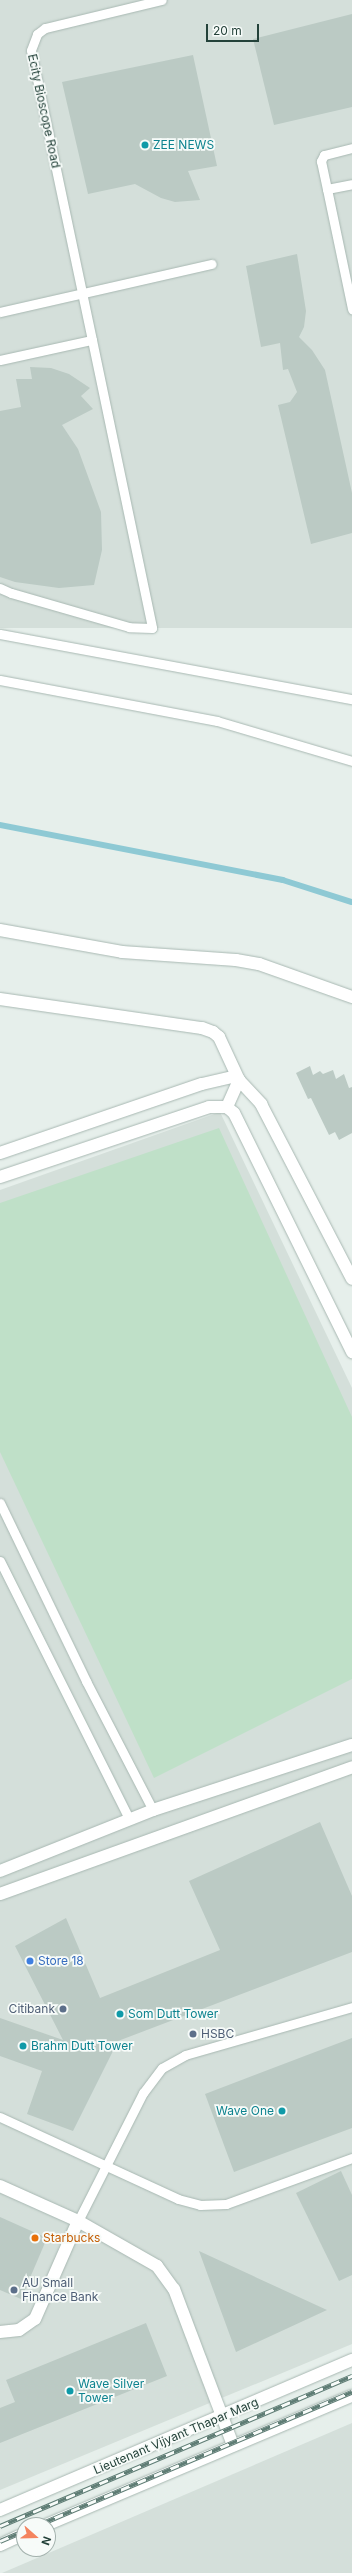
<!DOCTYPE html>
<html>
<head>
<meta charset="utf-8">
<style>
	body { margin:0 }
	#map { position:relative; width:352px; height:2573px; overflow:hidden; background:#e6efeb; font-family:Inter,sans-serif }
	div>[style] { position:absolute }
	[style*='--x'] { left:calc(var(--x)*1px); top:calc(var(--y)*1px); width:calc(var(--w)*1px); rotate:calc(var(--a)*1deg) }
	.built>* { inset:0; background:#d4dfda; transform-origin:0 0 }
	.green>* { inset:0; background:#bfe0c8 }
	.stream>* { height:5.5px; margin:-2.75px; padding:0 2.75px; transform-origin:2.75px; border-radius:2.75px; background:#8ec9d4 }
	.building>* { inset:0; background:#bbcac4 }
	.roads { filter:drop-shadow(0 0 1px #a8b8b2) drop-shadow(0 0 1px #a8b8b2) }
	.service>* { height:9px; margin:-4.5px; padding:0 4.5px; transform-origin:4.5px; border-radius:4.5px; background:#fff }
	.minor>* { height:12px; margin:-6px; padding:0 6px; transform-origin:6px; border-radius:6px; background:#fff }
	.tertiary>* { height:12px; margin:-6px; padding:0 6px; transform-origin:6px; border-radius:6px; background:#fff }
	.secondary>* { height:12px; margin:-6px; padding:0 6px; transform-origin:6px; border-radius:6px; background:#fff }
	.rail>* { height:4.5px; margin-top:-2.25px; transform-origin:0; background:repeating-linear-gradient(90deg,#f7fbf9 0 9px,#5f7d75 0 18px); box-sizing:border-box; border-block:1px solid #5f7d75 }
	.dots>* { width:11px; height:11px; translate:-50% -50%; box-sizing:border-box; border:2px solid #f7fbf9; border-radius:50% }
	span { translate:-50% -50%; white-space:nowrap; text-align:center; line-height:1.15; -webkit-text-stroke:3.5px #f7fbf9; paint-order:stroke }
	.street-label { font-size:12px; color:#24423a }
	.culture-label { font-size:12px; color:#0d838f }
	.left { translate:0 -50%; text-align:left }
	.right { translate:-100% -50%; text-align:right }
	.shop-label { font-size:12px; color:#366cbe }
	.service-label { font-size:12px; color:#4e5e75 }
	.food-label { font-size:12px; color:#c56008 }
	.north { position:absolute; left:16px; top:2517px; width:40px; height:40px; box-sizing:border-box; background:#f7fbf9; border:1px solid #a3b1ad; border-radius:50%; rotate:110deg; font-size:11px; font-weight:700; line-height:16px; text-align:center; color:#24423a }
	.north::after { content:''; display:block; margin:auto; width:14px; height:18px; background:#f4845f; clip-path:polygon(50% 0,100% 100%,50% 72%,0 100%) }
	.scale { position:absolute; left:206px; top:24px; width:53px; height:18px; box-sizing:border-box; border:2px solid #24423a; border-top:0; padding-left:5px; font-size:12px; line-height:14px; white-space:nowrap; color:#24423a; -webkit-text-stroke:3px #f7fbf9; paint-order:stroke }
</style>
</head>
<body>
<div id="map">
	<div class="built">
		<i style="left:0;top:0;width:352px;height:628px"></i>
		<i style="clip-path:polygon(220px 1112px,352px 1388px,352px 2344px,0 2490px,0 1190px)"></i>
		<i style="clip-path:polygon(352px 2423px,352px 2573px,2px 2573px)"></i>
	</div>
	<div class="green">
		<i style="clip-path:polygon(219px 1128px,352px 1417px,352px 1679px,154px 1778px,0 1452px,0 1203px)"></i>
	</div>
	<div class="stream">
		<i style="--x:0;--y:825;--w:288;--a:11"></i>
		<i style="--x:283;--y:880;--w:72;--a:17.7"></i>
	</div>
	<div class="building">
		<i style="clip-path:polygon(352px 14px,352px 107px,274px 125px,253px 39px)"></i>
		<i style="clip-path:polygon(193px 55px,217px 166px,188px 171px,200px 200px,175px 202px,161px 198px,135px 184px,88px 194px,62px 82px)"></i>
		<i style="clip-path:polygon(297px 254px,306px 311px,304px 327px,299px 337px,312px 350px,325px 370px,352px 493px,352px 533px,311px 544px,278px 405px,290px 402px,297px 392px,288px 369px,283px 370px,280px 343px,261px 347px,246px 266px)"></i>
		<i style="clip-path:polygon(30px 367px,51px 368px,69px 374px,90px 388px,81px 396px,93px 409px,62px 425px,78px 449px,101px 512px,102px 550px,94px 585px,59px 588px,15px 582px,0 577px,0 411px,21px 407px,16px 379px,32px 379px)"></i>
		<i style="clip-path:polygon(310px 1066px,313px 1075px,320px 1071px,323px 1074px,333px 1070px,336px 1079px,344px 1074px,349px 1088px,352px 1087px,352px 1133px,339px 1140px,335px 1132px,329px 1135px,311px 1098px,308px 1099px,296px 1073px)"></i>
		<i style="clip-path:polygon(320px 1822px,352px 1896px,352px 1952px,118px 2041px,73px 2131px,27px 2114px,42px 2071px,0 2056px,0 2018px,63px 2040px,15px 1946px,66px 1918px,100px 1998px,220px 1950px,189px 1881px)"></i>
		<i style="clip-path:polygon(352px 2038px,352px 2128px,234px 2172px,205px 2094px)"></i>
		<i style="clip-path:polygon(341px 2171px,352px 2195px,352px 2275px,339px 2281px,296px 2193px)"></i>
		<i style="clip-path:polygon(0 2217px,47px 2238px,21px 2299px,0 2290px)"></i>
		<i style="clip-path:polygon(199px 2251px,290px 2293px,327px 2310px,236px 2352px)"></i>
		<i style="clip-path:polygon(146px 2323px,167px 2376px,0 2443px,0 2408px,15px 2402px,6px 2380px)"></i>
	</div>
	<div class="roads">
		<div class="service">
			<i style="--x:352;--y:148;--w:29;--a:166"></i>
			<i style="--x:324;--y:155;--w:7;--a:117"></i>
			<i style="--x:321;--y:161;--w:29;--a:78"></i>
			<i style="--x:327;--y:189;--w:25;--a:-11"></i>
			<i style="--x:327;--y:189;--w:123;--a:78.2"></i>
			<i style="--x:0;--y:312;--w:217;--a:-12.8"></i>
			<i style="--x:92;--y:340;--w:296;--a:-101.9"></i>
			<i style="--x:31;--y:50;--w:17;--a:-69"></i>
			<i style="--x:37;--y:34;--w:10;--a:-37"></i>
			<i style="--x:45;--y:28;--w:120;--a:-13.5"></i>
			<i style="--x:0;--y:360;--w:94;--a:-12.3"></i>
			<i style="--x:92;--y:340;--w:294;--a:78.2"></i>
			<i style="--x:152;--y:628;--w:23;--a:-178"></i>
			<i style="--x:129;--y:627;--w:123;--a:-163.9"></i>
			<i style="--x:11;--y:593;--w:12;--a:-156"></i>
			<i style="--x:0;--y:634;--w:358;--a:10.5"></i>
			<i style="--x:0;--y:680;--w:221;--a:10.7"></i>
			<i style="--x:217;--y:721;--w:141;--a:16.5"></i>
			<i style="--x:0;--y:1503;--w:198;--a:64.2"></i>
			<i style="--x:86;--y:1681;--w:145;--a:62.6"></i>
			<i style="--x:0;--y:1561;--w:288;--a:63.4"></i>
			<i style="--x:0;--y:2117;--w:196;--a:24.7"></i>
			<i style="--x:178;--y:2199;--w:23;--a:15"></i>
			<i style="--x:200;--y:2205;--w:26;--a:-2"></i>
			<i style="--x:226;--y:2204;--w:134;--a:-20.1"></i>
			<i style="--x:78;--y:2221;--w:144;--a:-63.1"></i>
			<i style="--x:143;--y:2093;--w:31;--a:-53"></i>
			<i style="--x:162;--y:2068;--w:26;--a:-29"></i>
			<i style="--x:185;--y:2055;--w:174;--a:-16"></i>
		</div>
		<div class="minor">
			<i style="--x:0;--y:930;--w:124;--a:10.2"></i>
			<i style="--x:122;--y:952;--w:114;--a:4"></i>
			<i style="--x:236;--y:960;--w:23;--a:10"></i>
			<i style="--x:259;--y:964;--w:99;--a:19.5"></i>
			<i style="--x:0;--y:1871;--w:165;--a:-21.7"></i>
			<i style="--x:153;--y:1810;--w:209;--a:-18.1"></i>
			<i style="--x:0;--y:1894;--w:374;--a:-19.8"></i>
			<i style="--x:0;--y:2186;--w:85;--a:24.2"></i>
			<i style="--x:78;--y:2221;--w:91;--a:29.7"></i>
			<i style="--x:157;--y:2266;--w:29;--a:54"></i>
			<i style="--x:174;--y:2289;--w:167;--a:69.3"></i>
			<i style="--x:0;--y:2332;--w:19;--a:-6"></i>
			<i style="--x:19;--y:2330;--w:19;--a:-35"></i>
			<i style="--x:35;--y:2319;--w:107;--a:-66.3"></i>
		</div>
		<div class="tertiary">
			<i style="--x:0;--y:999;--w:204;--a:8.2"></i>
			<i style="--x:202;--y:1028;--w:12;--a:20"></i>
			<i style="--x:213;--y:1032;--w:8;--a:40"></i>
			<i style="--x:219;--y:1037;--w:47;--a:65.1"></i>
			<i style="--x:239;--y:1080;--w:30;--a:114"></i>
			<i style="--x:0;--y:1153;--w:213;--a:-18.9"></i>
			<i style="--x:202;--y:1084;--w:31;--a:-13"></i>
			<i style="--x:232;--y:1077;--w:8;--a:23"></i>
			<i style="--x:239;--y:1080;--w:33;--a:47"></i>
			<i style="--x:261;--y:1104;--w:197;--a:62.5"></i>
			<i style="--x:0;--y:1177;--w:220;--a:-18.5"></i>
			<i style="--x:209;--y:1107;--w:18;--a:0"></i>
			<i style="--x:227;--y:1107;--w:9;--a:41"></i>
			<i style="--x:234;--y:1113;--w:267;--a:63.7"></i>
		</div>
		<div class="secondary">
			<i style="--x:0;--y:2510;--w:383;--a:-23.1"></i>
			<i style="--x:46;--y:2525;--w:332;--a:-22.9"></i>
			<i style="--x:0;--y:2545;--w:26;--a:-25"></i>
		</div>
	</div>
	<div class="rail">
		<i style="--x:38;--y:2525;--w:341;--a:-23"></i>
		<i style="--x:0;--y:2526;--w:383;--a:-23.1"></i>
		<i style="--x:0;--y:2541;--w:26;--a:-23"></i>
	</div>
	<div class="dots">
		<i style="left:145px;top:145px;background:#0f9aa8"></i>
		<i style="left:30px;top:1961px;background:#3f7fe0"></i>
		<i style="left:63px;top:2009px;background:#5c6f8a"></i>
		<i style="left:120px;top:2014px;background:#0f9aa8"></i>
		<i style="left:193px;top:2034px;background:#5c6f8a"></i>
		<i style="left:23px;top:2046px;background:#0f9aa8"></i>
		<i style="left:282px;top:2111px;background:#0f9aa8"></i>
		<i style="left:35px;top:2238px;background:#e8710a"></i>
		<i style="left:14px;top:2290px;background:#5c6f8a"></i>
		<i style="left:70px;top:2391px;background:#0f9aa8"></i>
	</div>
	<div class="street-label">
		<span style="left:44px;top:111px;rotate:78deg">Ecity Bioscope Road</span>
		<span style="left:176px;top:2436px;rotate:-23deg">Lieutenant Vijyant Thapar Marg</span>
	</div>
	<div class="culture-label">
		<span class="left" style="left:153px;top:145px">ZEE NEWS</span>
		<span class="left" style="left:128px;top:2014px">Som Dutt Tower</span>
		<span class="left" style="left:31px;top:2046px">Brahm Dutt Tower</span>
		<span class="right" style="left:274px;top:2111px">Wave One</span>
		<span class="left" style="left:78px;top:2391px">Wave Silver<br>Tower</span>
	</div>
	<div class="shop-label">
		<span class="left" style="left:38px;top:1961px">Store 18</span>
	</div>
	<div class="service-label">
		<span class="right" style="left:55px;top:2009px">Citibank</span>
		<span class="left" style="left:201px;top:2034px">HSBC</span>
		<span class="left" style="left:22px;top:2290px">AU Small<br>Finance Bank</span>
	</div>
	<div class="food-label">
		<span class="left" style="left:43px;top:2238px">Starbucks</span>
	</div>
	<div class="north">N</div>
	<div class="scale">20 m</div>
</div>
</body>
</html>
